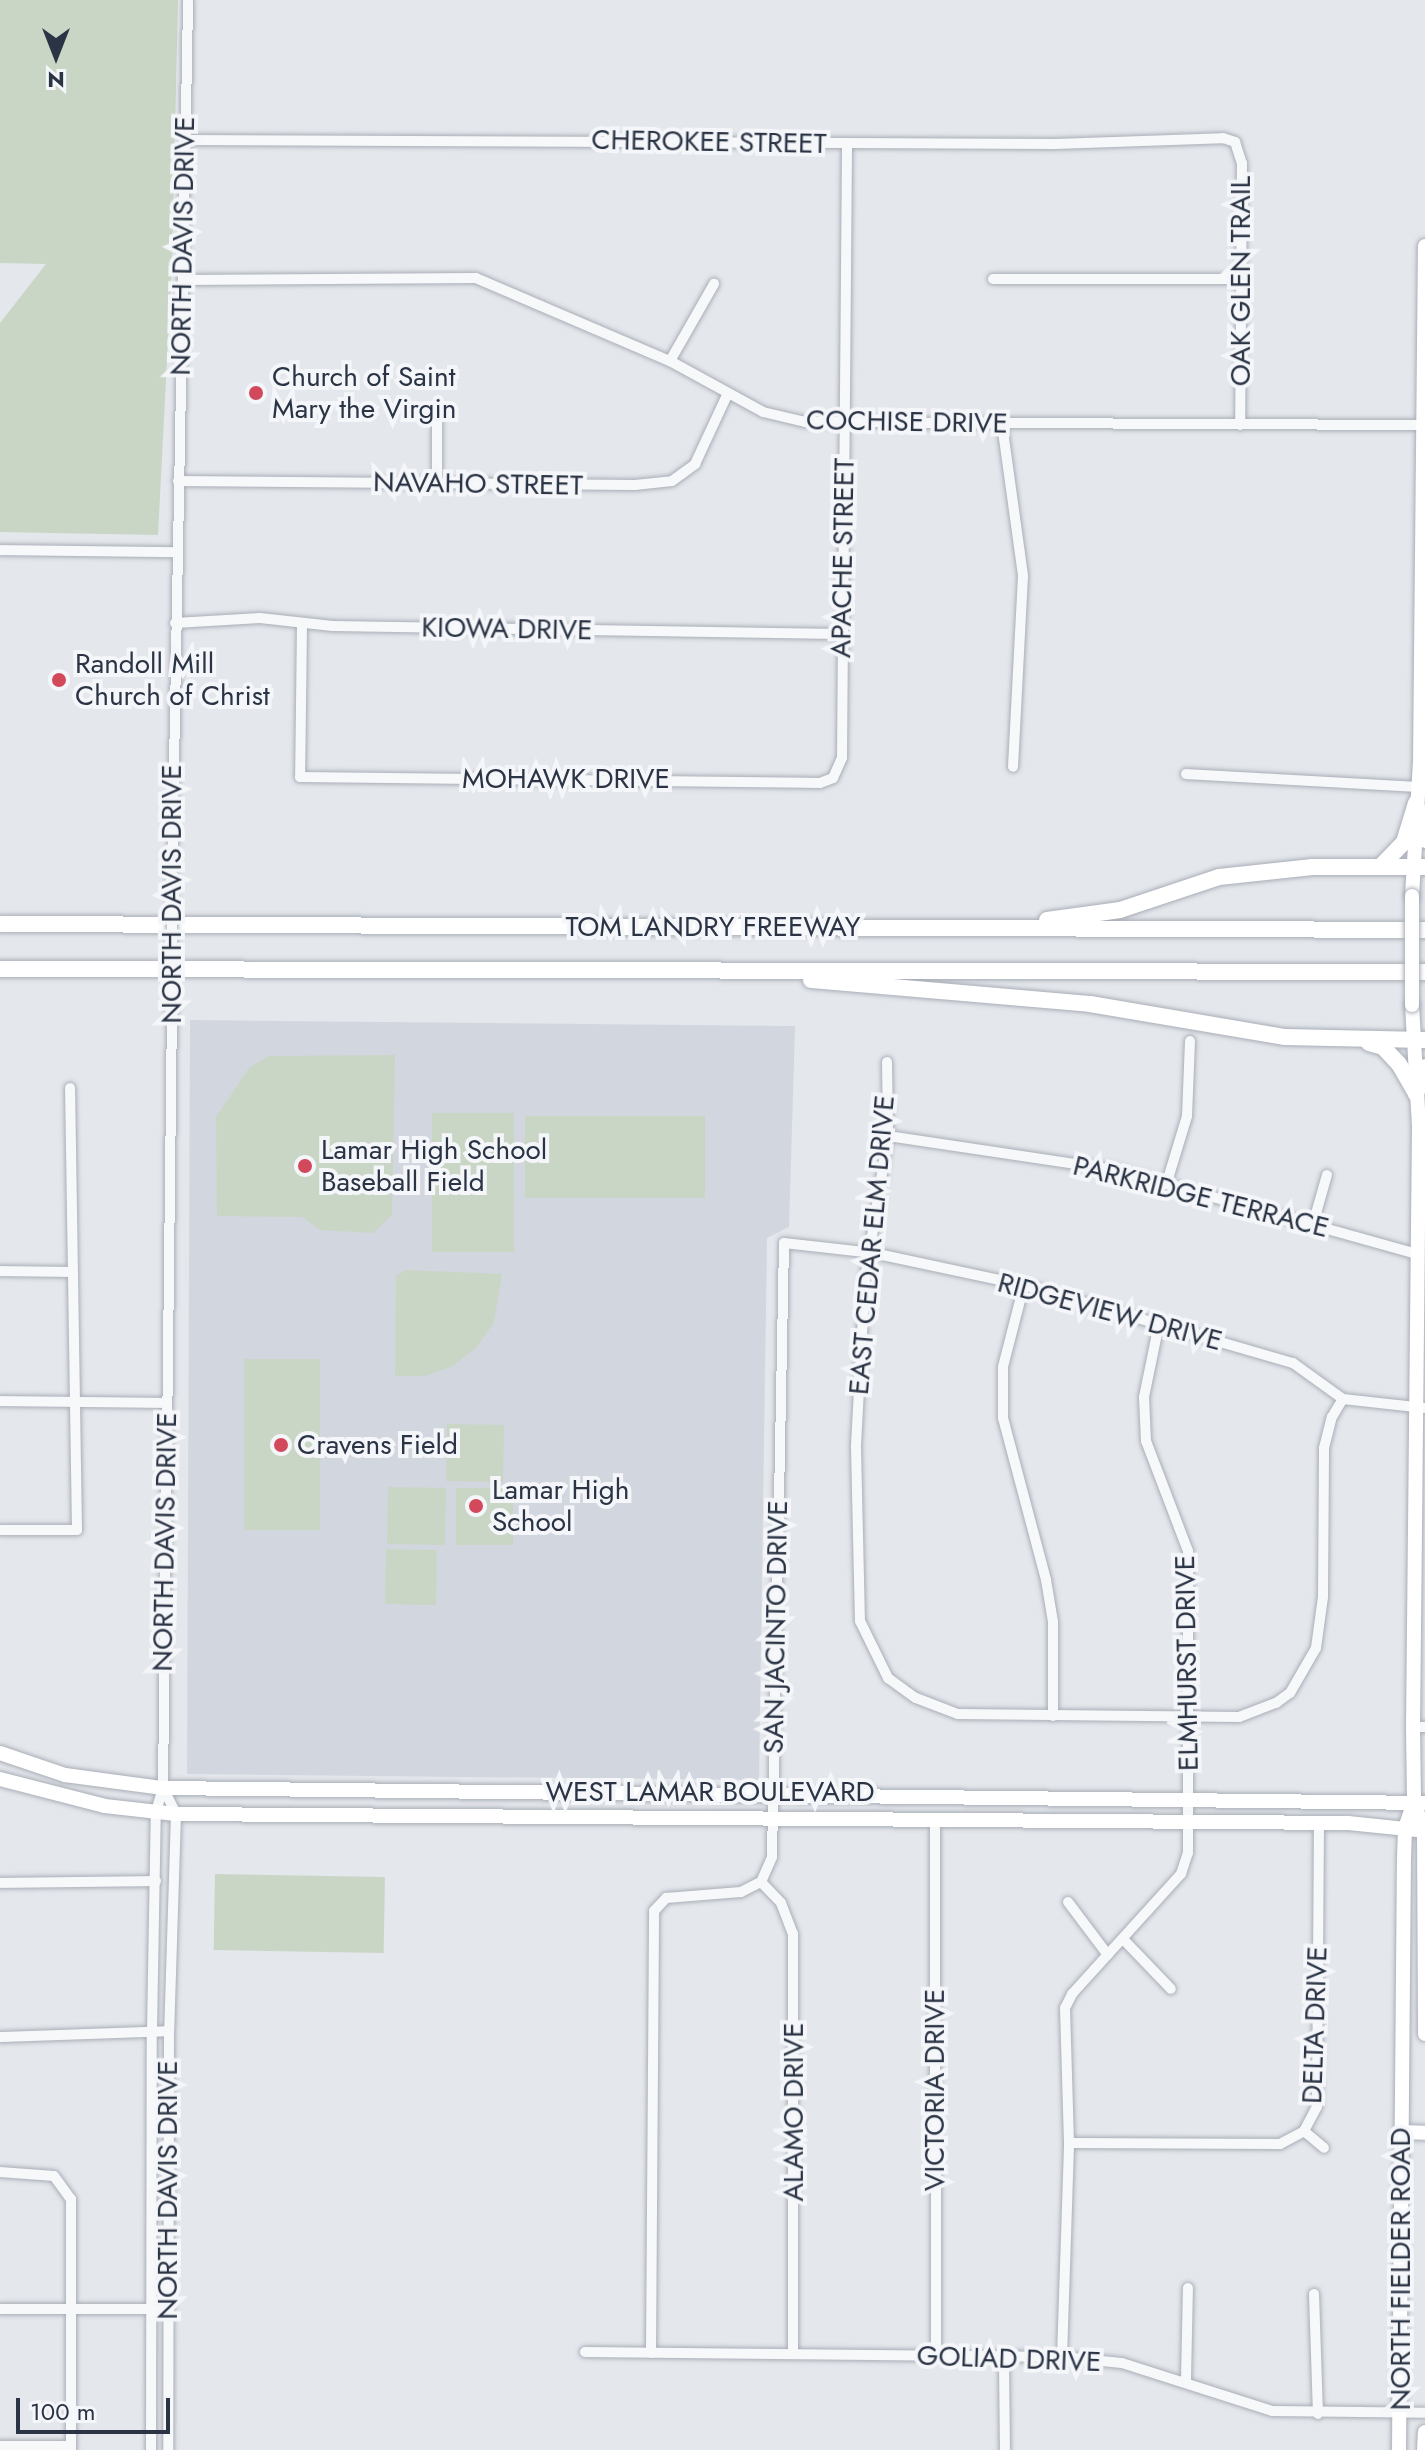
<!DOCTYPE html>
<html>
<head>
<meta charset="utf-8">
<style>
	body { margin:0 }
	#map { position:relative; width:1425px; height:2450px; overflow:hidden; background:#e4e7ec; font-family:Jost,sans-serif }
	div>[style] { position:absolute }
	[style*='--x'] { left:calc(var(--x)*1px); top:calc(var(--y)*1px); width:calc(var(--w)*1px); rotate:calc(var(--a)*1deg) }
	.built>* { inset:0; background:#d2d6de }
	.green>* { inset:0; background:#c9d6c5; transform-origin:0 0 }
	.roads { filter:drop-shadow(0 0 2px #a9aeb7) drop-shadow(0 0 2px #a9aeb7) }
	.minor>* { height:10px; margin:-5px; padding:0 5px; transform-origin:5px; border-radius:5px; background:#f7f8fa }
	.major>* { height:14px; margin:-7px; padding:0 7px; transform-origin:7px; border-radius:7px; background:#fff }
	.highway>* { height:16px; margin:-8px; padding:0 8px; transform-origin:8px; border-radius:8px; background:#fff }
	.bridges { filter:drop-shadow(0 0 2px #a9aeb7) drop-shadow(0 0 2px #a9aeb7) }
	.minor-bridge>* { height:10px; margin:-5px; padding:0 5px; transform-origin:5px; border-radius:5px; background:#f7f8fa }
	.major-bridge>* { height:14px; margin:-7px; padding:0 7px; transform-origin:7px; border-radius:7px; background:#fff }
	.dots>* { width:22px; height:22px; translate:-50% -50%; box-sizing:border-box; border:4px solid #f4f6f9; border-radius:50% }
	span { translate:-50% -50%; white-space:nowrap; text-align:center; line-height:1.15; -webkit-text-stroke:8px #f4f6f9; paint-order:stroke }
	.street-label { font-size:28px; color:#2b3445 }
	.poi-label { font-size:28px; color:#2b3445 }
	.left { translate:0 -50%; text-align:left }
	.north { position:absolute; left:16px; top:16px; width:80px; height:80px; -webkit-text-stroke:6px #f4f6f9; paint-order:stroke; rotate:180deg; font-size:22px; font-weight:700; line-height:32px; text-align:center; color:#2b3445 }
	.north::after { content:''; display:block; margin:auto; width:28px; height:36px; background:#2b3445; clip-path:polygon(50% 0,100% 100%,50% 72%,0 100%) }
	.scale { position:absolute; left:16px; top:2398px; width:154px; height:36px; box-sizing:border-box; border:4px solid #2b3445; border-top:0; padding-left:10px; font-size:24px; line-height:28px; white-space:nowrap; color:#2b3445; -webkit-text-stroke:6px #f4f6f9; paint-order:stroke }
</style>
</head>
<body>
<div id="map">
	<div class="built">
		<i style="clip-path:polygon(190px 1020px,795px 1026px,789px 1227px,767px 1238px,759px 1780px,187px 1774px)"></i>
	</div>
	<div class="green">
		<i style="clip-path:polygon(0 0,178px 0,172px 263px,158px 535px,0 532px,0 323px,46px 264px,0 263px)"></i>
		<i style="clip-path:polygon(395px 1055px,392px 1215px,373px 1233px,320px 1230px,302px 1217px,217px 1216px,216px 1117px,249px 1068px,268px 1056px)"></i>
		<i style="left:432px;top:1113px;width:82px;height:139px"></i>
		<i style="left:525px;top:1116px;width:180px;height:82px"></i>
		<i style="clip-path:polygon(405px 1270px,502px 1274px,494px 1322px,477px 1347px,453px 1366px,425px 1376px,395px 1376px,396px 1276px)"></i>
		<i style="left:244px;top:1359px;width:76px;height:171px"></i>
		<i style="left:447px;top:1424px;width:57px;height:57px;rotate:1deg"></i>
		<i style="left:388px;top:1487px;width:58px;height:57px;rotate:1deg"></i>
		<i style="left:456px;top:1488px;width:57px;height:57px"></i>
		<i style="left:386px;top:1549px;width:51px;height:55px;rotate:1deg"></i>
		<i style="left:215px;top:1874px;width:170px;height:76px;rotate:1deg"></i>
	</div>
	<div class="roads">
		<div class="minor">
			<i style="--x:185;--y:140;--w:870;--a:0.26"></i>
			<i style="--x:1055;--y:144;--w:168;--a:-2"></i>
			<i style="--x:1223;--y:138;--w:13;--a:18"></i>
			<i style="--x:1235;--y:142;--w:22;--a:72"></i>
			<i style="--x:1242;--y:163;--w:262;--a:90.4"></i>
			<i style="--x:993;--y:279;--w:248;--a:0"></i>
			<i style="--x:183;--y:280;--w:293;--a:-0.4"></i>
			<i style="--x:476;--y:278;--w:211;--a:23.2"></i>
			<i style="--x:670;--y:361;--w:106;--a:28.7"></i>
			<i style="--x:763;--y:412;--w:43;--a:13.4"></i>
			<i style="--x:805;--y:422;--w:618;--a:0.28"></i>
			<i style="--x:670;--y:361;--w:89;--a:-60.3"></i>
			<i style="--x:1002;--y:424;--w:153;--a:82.1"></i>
			<i style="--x:1023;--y:576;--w:191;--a:93"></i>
			<i style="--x:178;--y:481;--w:457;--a:0.5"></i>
			<i style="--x:635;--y:485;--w:37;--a:-6"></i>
			<i style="--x:672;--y:481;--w:29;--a:-36"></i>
			<i style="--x:695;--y:464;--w:76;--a:-65.1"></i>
			<i style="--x:437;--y:483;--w:66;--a:-90"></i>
			<i style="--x:0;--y:550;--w:175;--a:0.7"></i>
			<i style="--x:175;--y:623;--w:85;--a:-3.4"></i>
			<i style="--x:260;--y:618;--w:73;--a:6.3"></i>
			<i style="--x:333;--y:626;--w:507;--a:0.9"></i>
			<i style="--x:302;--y:624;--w:153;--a:90.7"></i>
			<i style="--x:300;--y:777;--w:520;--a:0.66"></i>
			<i style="--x:820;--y:783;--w:14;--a:-21"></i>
			<i style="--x:833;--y:778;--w:22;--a:-66"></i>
			<i style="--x:842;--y:758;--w:614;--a:-89.53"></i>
			<i style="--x:1186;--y:774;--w:232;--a:3.2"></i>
			<i style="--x:172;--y:876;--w:876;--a:-88.95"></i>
			<i style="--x:887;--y:1062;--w:74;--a:89.2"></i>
			<i style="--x:888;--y:1136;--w:145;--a:99.1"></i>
			<i style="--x:865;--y:1279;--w:168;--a:93.1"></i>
			<i style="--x:856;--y:1447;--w:174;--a:88.7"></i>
			<i style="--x:860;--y:1621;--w:64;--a:63.8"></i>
			<i style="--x:888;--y:1678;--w:34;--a:36"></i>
			<i style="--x:916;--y:1698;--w:45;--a:20.9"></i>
			<i style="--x:958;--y:1714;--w:281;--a:0.6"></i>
			<i style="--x:1239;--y:1717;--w:40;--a:-21"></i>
			<i style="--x:1276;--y:1703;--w:17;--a:-36"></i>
			<i style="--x:1290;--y:1693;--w:52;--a:-60"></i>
			<i style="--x:1316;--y:1648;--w:51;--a:-82.2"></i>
			<i style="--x:1323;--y:1597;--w:149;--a:-89.6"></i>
			<i style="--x:1324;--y:1448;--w:32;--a:-76"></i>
			<i style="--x:1332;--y:1417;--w:21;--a:-59"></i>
			<i style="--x:888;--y:1136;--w:231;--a:8.5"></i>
			<i style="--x:1116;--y:1170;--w:312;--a:15.6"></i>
			<i style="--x:1167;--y:1182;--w:69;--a:-73.1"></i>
			<i style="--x:1187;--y:1116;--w:75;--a:-87.7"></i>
			<i style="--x:1313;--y:1224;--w:51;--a:-74.1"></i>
			<i style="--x:0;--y:1271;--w:70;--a:0.8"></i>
			<i style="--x:1024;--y:1285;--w:85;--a:104.4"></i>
			<i style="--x:1003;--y:1367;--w:51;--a:90"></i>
			<i style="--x:1003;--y:1418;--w:168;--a:75.1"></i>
			<i style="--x:1046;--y:1580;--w:43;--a:80.5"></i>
			<i style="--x:1053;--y:1622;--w:94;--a:90"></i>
			<i style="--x:0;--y:1401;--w:167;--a:0.7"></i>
			<i style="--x:0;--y:1530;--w:77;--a:0"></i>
			<i style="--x:77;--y:1530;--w:442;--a:-90.9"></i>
			<i style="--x:1413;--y:1727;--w:12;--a:0"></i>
			<i style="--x:163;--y:1788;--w:29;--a:63"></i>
			<i style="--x:176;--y:1814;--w:217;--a:91.8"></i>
			<i style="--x:169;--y:2031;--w:419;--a:90.1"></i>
			<i style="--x:935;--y:1823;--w:533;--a:89.89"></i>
			<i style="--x:761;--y:1882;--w:29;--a:46"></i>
			<i style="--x:781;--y:1903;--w:33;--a:69"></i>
			<i style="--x:793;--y:1934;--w:419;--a:90"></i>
			<i style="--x:0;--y:1883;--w:156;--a:-0.7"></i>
			<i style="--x:1068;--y:1902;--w:66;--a:53"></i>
			<i style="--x:1123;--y:1939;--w:69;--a:46.2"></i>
			<i style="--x:0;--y:2037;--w:169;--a:-2"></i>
			<i style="--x:1304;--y:2131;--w:26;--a:40"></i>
			<i style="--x:1069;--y:2143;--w:211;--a:0.3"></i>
			<i style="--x:1280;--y:2144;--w:27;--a:-28"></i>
			<i style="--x:1304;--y:2131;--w:27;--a:-62"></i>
			<i style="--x:1317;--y:2107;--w:283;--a:-89.6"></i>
			<i style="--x:0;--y:2172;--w:54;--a:4.2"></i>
			<i style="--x:54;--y:2176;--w:29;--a:54"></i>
			<i style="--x:71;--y:2199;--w:251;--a:90"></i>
			<i style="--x:1314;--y:2294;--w:120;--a:88.1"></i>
			<i style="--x:0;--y:2309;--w:167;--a:0"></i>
			<i style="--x:585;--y:2352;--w:477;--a:0.6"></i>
			<i style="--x:1062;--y:2357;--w:60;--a:5.7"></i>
			<i style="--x:1122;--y:2363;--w:157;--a:17.7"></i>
			<i style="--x:1272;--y:2411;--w:153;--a:0.7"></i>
			<i style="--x:651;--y:2353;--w:442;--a:-89.6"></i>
			<i style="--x:654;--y:1911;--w:18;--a:-47"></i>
			<i style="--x:666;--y:1898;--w:75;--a:-4.6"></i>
			<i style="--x:741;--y:1892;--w:22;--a:-27"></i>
			<i style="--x:761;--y:1882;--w:27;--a:-66"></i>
			<i style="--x:772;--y:1857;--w:614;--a:-88.88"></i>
			<i style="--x:784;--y:1243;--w:90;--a:6.4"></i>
			<i style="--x:873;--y:1253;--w:154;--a:12"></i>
			<i style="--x:1024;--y:1285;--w:280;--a:16.2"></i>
			<i style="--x:1293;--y:1363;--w:62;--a:35.8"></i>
			<i style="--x:1343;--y:1399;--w:82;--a:6.3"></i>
			<i style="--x:1062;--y:2357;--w:214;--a:-88.1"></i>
			<i style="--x:1069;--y:2143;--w:135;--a:-91.7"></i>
			<i style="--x:1065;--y:2008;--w:16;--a:-63"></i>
			<i style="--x:1072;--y:1994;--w:162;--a:-47.8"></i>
			<i style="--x:1181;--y:1874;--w:22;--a:-72"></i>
			<i style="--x:1188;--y:1853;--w:302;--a:-90"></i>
			<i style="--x:1188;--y:1551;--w:118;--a:-110.9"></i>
			<i style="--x:1146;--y:1441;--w:44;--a:-92.6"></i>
			<i style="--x:1144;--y:1397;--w:75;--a:-78.4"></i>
			<i style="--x:1004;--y:2360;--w:90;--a:89.4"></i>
			<i style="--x:1186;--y:2380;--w:92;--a:-88.8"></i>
			<i style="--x:0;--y:2446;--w:71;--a:0"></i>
			<i style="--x:151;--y:2450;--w:419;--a:-89.9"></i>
			<i style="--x:152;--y:2031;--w:219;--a:-89"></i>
			<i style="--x:156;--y:1812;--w:25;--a:-74"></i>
			<i style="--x:163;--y:1788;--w:777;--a:-89.34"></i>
		</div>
		<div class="major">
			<i style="--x:1412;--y:896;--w:133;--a:-86.6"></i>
			<i style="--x:1420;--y:763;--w:517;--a:-89.45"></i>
			<i style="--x:1412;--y:1005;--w:120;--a:86.7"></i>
			<i style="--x:1419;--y:1125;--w:602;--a:90.57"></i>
			<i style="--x:1413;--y:1727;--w:75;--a:89.2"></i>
			<i style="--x:1414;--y:1802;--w:31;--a:71"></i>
			<i style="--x:1424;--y:1831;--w:203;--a:89.7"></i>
			<i style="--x:0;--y:1753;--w:69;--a:18.7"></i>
			<i style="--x:65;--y:1775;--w:99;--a:7.6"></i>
			<i style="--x:163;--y:1788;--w:1262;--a:0.68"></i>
			<i style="--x:0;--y:1779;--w:108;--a:14.4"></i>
			<i style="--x:105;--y:1806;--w:71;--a:6.4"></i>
			<i style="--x:176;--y:1814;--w:1172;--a:0.44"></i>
			<i style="--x:1348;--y:1823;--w:77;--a:5.9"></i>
			<i style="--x:1401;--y:2132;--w:24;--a:2"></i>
			<i style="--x:1399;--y:2450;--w:592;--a:-89.52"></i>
			<i style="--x:1404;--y:1858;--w:30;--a:-88"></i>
			<i style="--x:1405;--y:1828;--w:28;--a:-71"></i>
			<i style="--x:1424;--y:2450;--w:18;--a:-87"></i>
		</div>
		<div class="highway">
			<i style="--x:1417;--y:807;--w:34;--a:76"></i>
			<i style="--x:1380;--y:867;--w:35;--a:-46"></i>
			<i style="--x:1404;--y:842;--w:41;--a:-72.9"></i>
			<i style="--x:1047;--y:920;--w:74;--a:-7.8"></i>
			<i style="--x:1120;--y:910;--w:104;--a:-18.4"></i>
			<i style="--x:1219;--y:877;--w:94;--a:-6.1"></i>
			<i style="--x:1312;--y:867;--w:113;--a:0"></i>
			<i style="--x:0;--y:924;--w:1425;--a:0.24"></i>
			<i style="--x:0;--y:969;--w:1425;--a:0.12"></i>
			<i style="--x:811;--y:980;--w:280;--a:4.9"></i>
			<i style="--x:1090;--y:1004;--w:198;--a:9.6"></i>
			<i style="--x:1285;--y:1037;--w:140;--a:1.2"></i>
			<i style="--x:1369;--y:1043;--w:15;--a:16"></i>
			<i style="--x:1383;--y:1047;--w:23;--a:47"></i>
			<i style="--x:1399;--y:1064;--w:34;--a:60"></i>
			<i style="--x:1416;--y:1094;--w:28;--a:-72"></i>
		</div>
	</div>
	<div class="bridges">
		<div class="minor-bridge">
			<i style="--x:172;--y:1011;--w:135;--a:-90"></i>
		</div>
		<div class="major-bridge">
			<i style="--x:1412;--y:1005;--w:109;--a:-90"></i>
		</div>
	</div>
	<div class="dots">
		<i style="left:256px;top:393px;background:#d1495b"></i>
		<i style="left:59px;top:680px;background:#d1495b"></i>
		<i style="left:305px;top:1166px;background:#d1495b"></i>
		<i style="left:281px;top:1445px;background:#d1495b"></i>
		<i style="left:476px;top:1506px;background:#d1495b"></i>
	</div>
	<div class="street-label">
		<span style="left:709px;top:142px;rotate:1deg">CHEROKEE STREET</span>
		<span style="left:183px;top:246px;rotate:-89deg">NORTH DAVIS DRIVE</span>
		<span style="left:1241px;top:281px;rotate:-90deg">OAK GLEN TRAIL</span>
		<span style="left:907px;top:422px;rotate:1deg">COCHISE DRIVE</span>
		<span style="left:478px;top:484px;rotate:1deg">NAVAHO STREET</span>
		<span style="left:843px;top:558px;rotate:-89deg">APACHE STREET</span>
		<span style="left:507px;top:629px;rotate:1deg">KIOWA DRIVE</span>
		<span style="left:566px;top:779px">MOHAWK DRIVE</span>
		<span style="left:172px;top:894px;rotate:-90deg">NORTH DAVIS DRIVE</span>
		<span style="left:713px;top:927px">TOM LANDRY FREEWAY</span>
		<span style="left:1201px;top:1197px;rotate:14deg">PARKRIDGE TERRACE</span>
		<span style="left:872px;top:1245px;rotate:-85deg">EAST CEDAR ELM DRIVE</span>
		<span style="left:1110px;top:1312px;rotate:15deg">RIDGEVIEW DRIVE</span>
		<span style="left:165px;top:1542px;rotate:-89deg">NORTH DAVIS DRIVE</span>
		<span style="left:776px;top:1627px;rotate:-89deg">SAN JACINTO DRIVE</span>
		<span style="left:1187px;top:1663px;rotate:-91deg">ELMHURST DRIVE</span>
		<span style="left:710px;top:1792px">WEST LAMAR BOULEVARD</span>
		<span style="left:1315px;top:2025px;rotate:-88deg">DELTA DRIVE</span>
		<span style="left:935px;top:2090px;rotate:-90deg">VICTORIA DRIVE</span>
		<span style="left:794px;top:2112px;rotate:-90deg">ALAMO DRIVE</span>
		<span style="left:168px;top:2190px;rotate:-90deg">NORTH DAVIS DRIVE</span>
		<span style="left:1401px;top:2269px;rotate:-90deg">NORTH FIELDER ROAD</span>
		<span style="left:1009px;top:2359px;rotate:2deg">GOLIAD DRIVE</span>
	</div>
	<div class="poi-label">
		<span class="left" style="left:272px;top:393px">Church of Saint<br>Mary the Virgin</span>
		<span class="left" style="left:75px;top:680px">Randoll Mill<br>Church of Christ</span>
		<span class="left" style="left:321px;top:1166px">Lamar High School<br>Baseball Field</span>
		<span class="left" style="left:297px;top:1445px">Cravens Field</span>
		<span class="left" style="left:492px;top:1506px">Lamar High<br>School</span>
	</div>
	<div class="north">N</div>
	<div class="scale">100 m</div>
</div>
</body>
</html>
